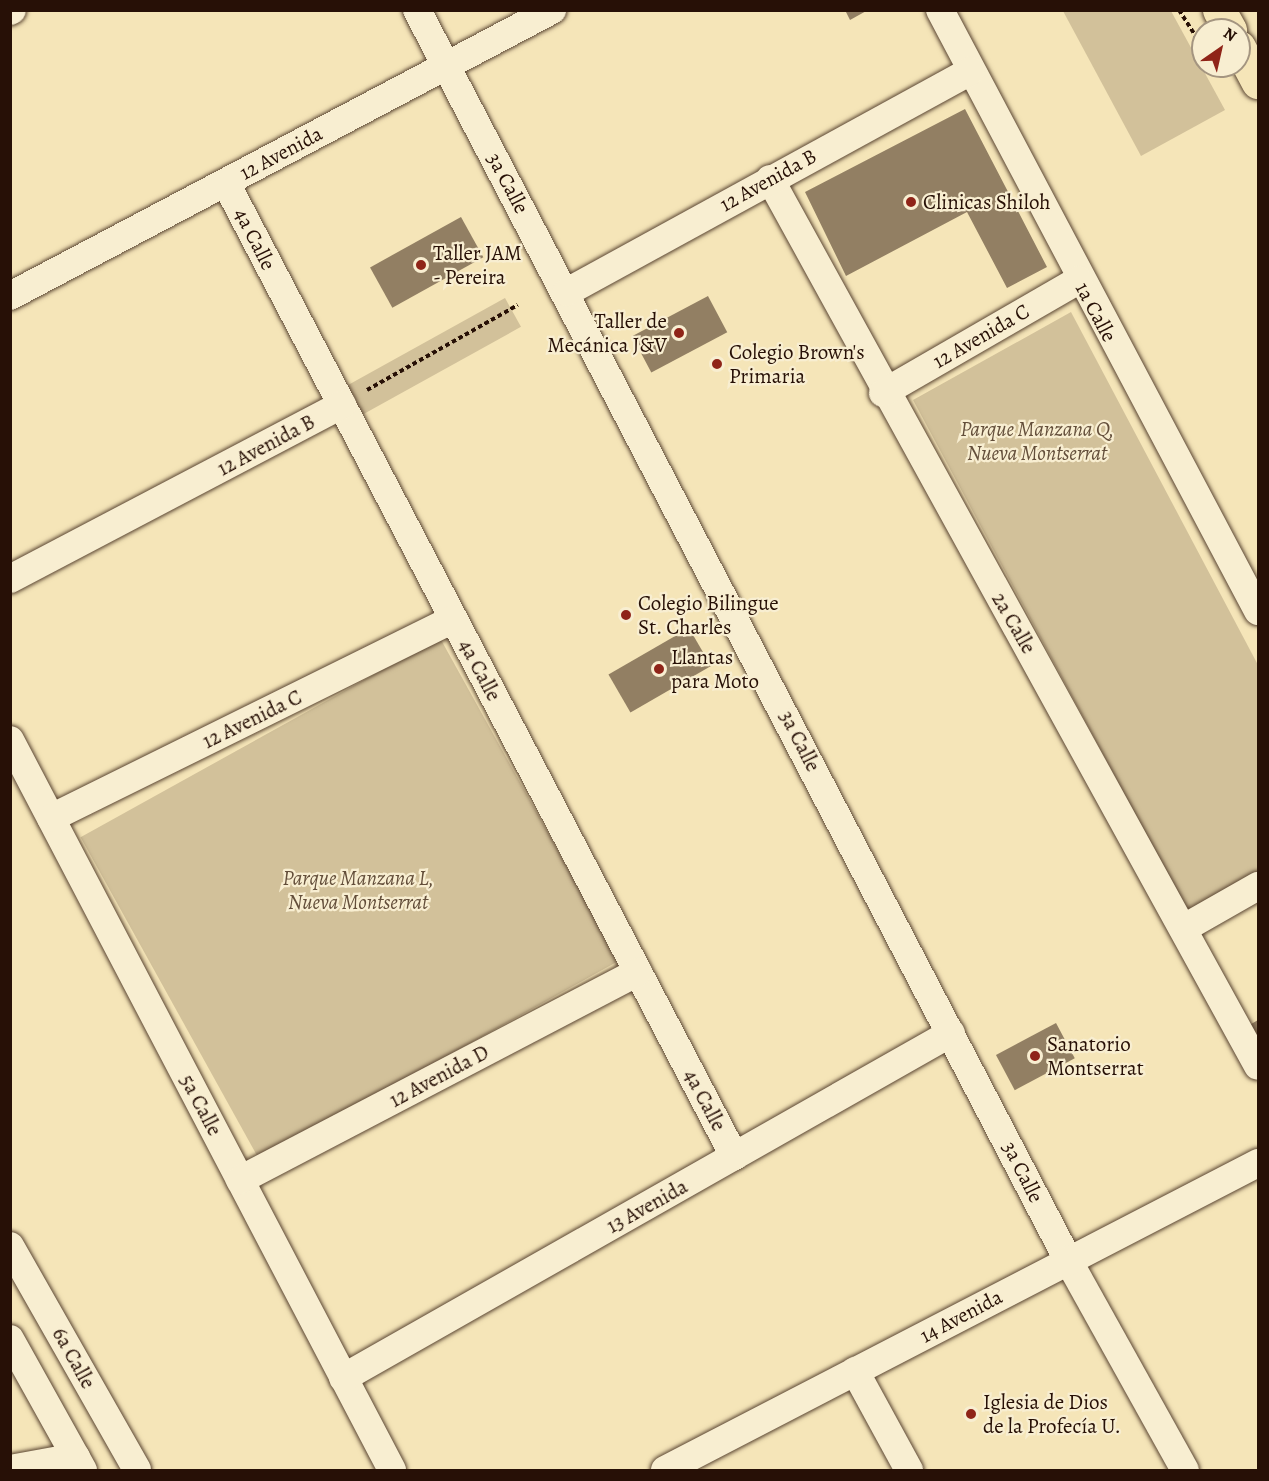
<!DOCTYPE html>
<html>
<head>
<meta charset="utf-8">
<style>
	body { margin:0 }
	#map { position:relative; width:1269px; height:1481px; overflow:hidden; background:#f5e5b8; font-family:Alegreya,serif }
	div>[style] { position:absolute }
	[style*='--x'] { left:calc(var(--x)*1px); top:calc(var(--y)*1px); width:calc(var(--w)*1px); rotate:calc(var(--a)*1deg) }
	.green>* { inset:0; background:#d2c19a; transform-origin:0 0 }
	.building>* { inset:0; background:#927f63; transform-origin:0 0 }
	.path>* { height:4px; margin-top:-2px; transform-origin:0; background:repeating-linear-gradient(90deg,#271006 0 4.5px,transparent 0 7.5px) }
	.roads { filter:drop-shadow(0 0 2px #5a4532) drop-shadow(0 0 2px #5a4532) }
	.minor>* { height:28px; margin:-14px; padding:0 14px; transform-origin:14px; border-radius:14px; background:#f8eed1 }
	.primary>* { height:33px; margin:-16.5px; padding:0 16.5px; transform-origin:16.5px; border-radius:16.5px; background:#f5e5b8 }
	.dots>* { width:16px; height:16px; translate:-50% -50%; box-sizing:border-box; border:3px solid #f8eed1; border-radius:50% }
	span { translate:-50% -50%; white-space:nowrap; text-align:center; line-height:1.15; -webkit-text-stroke:4.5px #f8eed1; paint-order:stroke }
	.street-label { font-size:21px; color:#271006 }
	.poi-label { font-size:21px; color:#271006 }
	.left { translate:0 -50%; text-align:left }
	.right { translate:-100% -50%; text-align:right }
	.park-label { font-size:21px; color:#634e3a; font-style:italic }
	.frame { position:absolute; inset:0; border:12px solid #271006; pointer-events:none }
	.north { position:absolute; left:1191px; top:18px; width:60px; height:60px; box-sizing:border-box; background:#f8eed1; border:2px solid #a49580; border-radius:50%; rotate:34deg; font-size:16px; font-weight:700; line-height:24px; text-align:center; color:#271006 }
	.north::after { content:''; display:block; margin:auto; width:21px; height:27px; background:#8f2418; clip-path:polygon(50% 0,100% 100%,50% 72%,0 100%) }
</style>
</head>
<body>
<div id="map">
	<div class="green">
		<i style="clip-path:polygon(1063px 11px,1171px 11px,1225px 110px,1141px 156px)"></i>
		<i style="left:505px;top:298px;width:33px;height:182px;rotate:61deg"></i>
		<i style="clip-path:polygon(1071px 312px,1258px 665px,1258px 881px,1191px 918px,913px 400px)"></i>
		<i style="left:440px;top:638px;width:369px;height:411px;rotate:61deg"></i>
	</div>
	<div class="building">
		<i style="clip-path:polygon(845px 10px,868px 10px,850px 20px)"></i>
		<i style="clip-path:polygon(965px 109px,1047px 267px,1007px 288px,967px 212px,846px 276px,805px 192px)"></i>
		<i style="left:461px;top:217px;width:46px;height:104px;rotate:61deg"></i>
		<i style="left:708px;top:296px;width:41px;height:86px;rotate:62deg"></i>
		<i style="left:689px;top:628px;width:44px;height:93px;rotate:60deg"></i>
		<i style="clip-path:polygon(1258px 1020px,1258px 1061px,1241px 1030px)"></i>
		<i style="left:1056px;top:1023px;width:40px;height:68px;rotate:62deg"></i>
	</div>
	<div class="path">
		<i style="--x:1179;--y:10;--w:43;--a:57.4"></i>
		<i style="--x:367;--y:390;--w:173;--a:-29.4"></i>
	</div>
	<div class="roads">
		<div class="minor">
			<i style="--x:417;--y:10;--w:1409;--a:62.49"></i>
			<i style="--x:1068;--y:1260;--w:240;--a:60.9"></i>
			<i style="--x:940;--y:10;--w:680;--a:62.12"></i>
			<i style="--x:10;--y:11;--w:2;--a:-27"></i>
			<i style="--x:770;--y:179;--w:1012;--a:61.18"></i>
			<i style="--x:226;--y:183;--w:1098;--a:62.43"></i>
			<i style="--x:567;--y:292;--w:460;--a:-28.7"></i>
			<i style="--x:10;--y:296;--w:613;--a:-27.82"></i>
			<i style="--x:883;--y:393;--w:226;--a:-30"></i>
			<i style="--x:10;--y:579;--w:375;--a:-27.7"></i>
			<i style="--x:10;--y:740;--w:824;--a:62.38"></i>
			<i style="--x:51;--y:818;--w:449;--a:-26.3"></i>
			<i style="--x:1186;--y:927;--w:83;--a:-29.7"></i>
			<i style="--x:240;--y:1180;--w:449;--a:-27.6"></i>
			<i style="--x:10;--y:1246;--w:257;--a:60.4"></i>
			<i style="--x:10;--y:1339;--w:150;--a:60.9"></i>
			<i style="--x:855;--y:1371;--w:113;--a:61.4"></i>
			<i style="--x:343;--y:1378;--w:699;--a:-29.57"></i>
			<i style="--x:10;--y:1469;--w:67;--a:-10.3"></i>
			<i style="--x:665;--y:1470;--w:668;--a:-27.37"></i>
		</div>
		<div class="primary">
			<i style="--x:1219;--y:10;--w:23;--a:61"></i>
			<i style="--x:1239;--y:47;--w:40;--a:62"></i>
		</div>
	</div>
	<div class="dots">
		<i style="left:911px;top:202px;background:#8f2418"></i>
		<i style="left:421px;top:265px;background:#8f2418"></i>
		<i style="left:679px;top:333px;background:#8f2418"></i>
		<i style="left:717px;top:364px;background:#8f2418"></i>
		<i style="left:626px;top:615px;background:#8f2418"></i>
		<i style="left:659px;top:669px;background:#8f2418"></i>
		<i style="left:1035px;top:1056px;background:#8f2418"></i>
		<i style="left:971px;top:1414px;background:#8f2418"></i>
	</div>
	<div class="street-label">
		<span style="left:281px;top:153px;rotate:-28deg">12 Avenida</span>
		<span style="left:768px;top:180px;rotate:-29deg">12 Avenida B</span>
		<span style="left:508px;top:183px;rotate:62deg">3a Calle</span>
		<span style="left:255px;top:239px;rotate:63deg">4a Calle</span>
		<span style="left:1096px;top:312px;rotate:62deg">1a Calle</span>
		<span style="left:981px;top:336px;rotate:-30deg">12 Avenida C</span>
		<span style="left:266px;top:445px;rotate:-28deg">12 Avenida B</span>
		<span style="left:1014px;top:623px;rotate:60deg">2a Calle</span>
		<span style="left:480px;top:670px;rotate:62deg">4a Calle</span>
		<span style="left:252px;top:719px;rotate:-26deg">12 Avenida C</span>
		<span style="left:800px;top:741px;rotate:63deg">3a Calle</span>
		<span style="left:439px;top:1076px;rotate:-28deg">12 Avenida D</span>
		<span style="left:705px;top:1100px;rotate:62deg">4a Calle</span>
		<span style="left:201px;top:1105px;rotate:62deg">5a Calle</span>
		<span style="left:1023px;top:1172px;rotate:63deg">3a Calle</span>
		<span style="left:647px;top:1206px;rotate:-29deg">13 Avenida</span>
		<span style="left:961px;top:1316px;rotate:-28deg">14 Avenida</span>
		<span style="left:74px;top:1358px;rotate:61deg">6a Calle</span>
	</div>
	<div class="poi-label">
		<span class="left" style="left:923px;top:202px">Clinicas Shiloh</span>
		<span class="left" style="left:433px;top:265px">Taller JAM<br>- Pereira</span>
		<span class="right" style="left:667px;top:333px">Taller de<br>Mecánica J&amp;V</span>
		<span class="left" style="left:729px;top:364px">Colegio Brown's<br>Primaria</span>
		<span class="left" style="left:638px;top:615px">Colegio Bilingue<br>St. Charles</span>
		<span class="left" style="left:671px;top:669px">Llantas<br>para Moto</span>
		<span class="left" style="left:1047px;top:1056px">Sanatorio<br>Montserrat</span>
		<span class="left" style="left:983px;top:1414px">Iglesia de Dios<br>de la Profecía U.</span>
	</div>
	<div class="park-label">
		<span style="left:1037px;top:441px">Parque Manzana Q,<br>Nueva Montserrat</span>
		<span style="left:358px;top:890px">Parque Manzana L,<br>Nueva Montserrat</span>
	</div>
	<div class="frame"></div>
	<div class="north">N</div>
</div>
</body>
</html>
